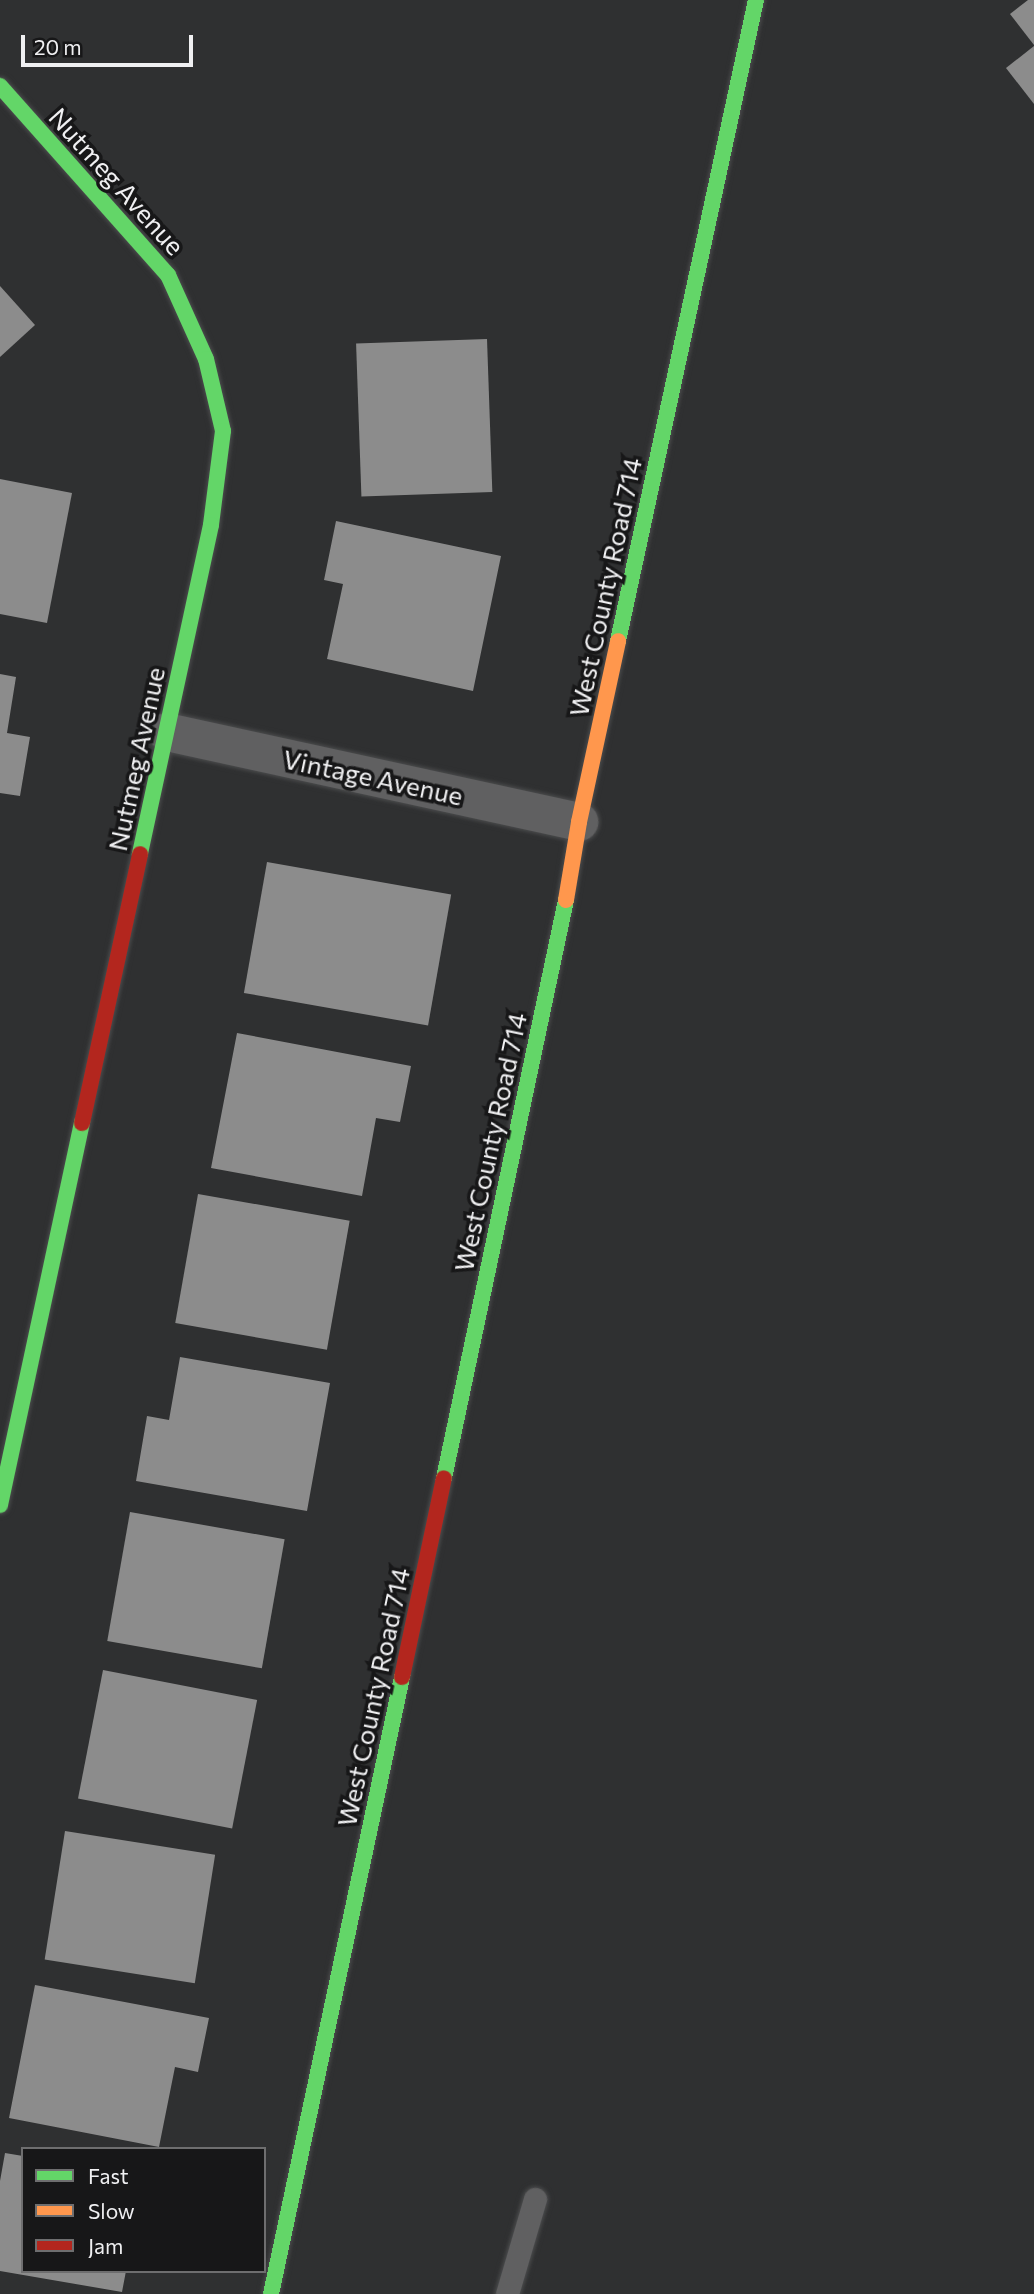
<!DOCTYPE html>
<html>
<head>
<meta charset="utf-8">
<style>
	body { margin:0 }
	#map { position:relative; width:1034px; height:2294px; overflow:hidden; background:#2f3031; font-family:Commissioner,sans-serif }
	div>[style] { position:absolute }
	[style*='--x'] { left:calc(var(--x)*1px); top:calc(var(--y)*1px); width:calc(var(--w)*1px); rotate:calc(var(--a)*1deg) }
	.building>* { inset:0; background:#8c8c8c; transform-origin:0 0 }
	.roads { filter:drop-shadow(0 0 2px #4b4c4d) drop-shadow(0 0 2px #4b4c4d) }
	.lane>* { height:23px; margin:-11.5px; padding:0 11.5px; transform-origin:11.5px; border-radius:11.5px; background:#606061 }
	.street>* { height:38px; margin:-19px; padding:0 19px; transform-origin:19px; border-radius:19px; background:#606061 }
	.fast>* { height:16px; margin:-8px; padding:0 8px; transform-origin:8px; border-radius:8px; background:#63d668 }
	.slow>* { height:16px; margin:-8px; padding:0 8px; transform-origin:8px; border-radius:8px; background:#ff974d }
	.jam>* { height:16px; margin:-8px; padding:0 8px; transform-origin:8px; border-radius:8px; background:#b3261e }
	span { translate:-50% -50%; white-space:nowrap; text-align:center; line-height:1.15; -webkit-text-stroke:7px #171718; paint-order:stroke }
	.street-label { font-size:26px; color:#f0f0f2 }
	.legend { position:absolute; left:21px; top:2147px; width:245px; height:126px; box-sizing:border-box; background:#171718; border:2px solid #6e6e6f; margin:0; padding:9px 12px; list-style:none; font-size:21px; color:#f0f0f2 }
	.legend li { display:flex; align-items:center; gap:14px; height:35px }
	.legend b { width:35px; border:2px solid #6e6e6f }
	.scale { position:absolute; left:21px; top:35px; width:172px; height:32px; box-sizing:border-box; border:4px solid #f0f0f2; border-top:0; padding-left:9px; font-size:21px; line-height:24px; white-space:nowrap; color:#f0f0f2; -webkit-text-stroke:5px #171718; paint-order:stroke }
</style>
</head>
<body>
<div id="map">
	<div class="building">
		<i style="clip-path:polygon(1028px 0,1034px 0,1034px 45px,1010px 14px)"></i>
		<i style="clip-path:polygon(1034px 46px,1034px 104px,1006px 68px)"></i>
		<i style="clip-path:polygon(0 286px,35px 325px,0 357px)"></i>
		<i style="left:487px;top:339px;width:153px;height:131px;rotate:88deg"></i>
		<i style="clip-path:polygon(0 479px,72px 493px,47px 623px,0 614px)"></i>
		<i style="clip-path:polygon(336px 521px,501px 556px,473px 691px,327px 659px,343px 584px,324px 580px)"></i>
		<i style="clip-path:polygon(0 674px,16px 677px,7px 733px,30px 737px,20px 796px,0 793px)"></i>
		<i style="left:267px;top:862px;width:187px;height:133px;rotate:10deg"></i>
		<i style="clip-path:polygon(237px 1033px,411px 1066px,400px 1122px,376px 1118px,362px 1196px,211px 1168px)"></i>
		<i style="left:198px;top:1194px;width:154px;height:131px;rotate:10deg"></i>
		<i style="clip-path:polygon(180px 1357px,330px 1383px,307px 1511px,136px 1481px,147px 1416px,169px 1420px)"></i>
		<i style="left:130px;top:1512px;width:157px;height:131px;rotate:10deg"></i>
		<i style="left:103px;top:1670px;width:157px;height:131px;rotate:11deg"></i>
		<i style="left:65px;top:1831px;width:152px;height:130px;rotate:9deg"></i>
		<i style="clip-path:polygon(35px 1985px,209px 2018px,198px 2072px,175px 2067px,159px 2147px,9px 2118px)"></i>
		<i style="clip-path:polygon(5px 2153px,23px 2156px,23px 2271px,126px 2271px,122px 2292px,0 2271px,0 2181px)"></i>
	</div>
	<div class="roads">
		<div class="lane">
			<i style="--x:507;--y:2294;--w:99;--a:-73.6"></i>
		</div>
		<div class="street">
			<i style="--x:167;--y:732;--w:422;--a:12.3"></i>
		</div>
		<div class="fast">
			<i style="--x:0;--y:86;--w:253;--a:48.4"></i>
			<i style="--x:168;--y:275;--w:92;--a:65.7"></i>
			<i style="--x:206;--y:359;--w:74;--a:76.7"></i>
			<i style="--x:223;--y:431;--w:95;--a:97.3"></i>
			<i style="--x:211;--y:525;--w:337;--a:102.2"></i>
			<i style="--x:618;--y:641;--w:656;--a:-77.85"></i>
			<i style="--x:444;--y:1478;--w:591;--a:-78.08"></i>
			<i style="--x:0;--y:1505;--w:391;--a:-77.9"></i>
			<i style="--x:271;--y:2294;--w:631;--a:-78.01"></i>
		</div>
		<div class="slow">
			<i style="--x:566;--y:900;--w:79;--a:-80.5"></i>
			<i style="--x:579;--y:822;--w:185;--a:-77.8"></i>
		</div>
		<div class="jam">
			<i style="--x:82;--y:1123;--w:275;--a:-77.8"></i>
			<i style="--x:402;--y:1677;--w:203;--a:-78.1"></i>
		</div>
	</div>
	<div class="street-label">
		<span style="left:117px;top:181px;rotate:48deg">Nutmeg Avenue</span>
		<span style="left:605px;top:587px;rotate:-78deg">West County Road 714</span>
		<span style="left:136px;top:759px;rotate:-78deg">Nutmeg Avenue</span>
		<span style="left:373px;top:777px;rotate:12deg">Vintage Avenue</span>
		<span style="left:490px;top:1142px;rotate:-78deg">West County Road 714</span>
		<span style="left:373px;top:1697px;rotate:-78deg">West County Road 714</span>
	</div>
	<ul class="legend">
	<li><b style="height:9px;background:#63d668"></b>Fast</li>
	<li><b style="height:9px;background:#ff974d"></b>Slow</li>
	<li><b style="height:9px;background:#b3261e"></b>Jam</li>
	</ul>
	<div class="scale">20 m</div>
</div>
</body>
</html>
